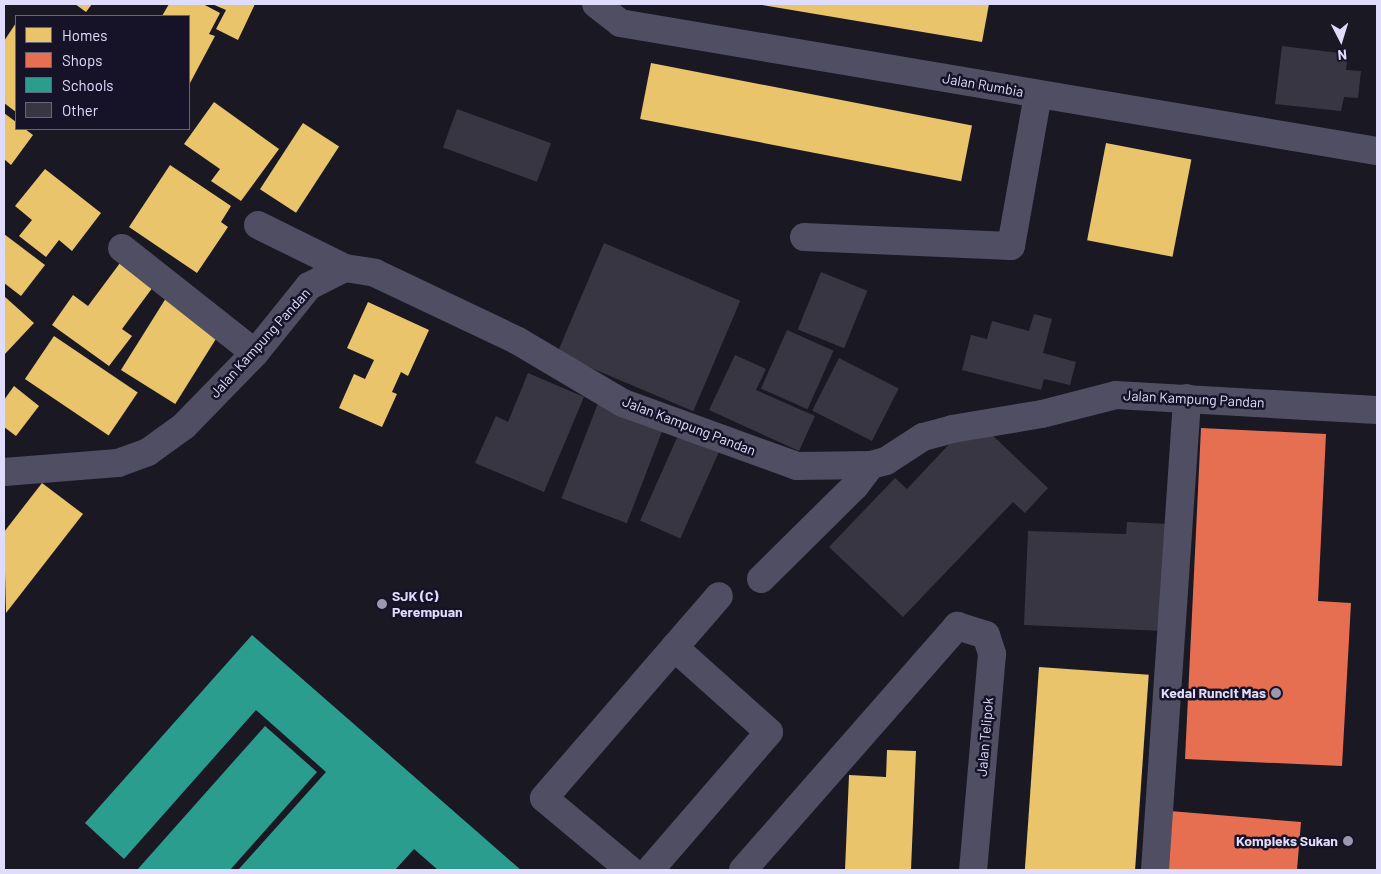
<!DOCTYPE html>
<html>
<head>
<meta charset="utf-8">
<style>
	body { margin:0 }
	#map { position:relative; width:1381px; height:874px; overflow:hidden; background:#1a1823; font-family:Barlow,sans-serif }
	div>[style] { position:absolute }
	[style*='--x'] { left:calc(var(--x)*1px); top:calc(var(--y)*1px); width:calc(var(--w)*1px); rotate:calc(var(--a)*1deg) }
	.homes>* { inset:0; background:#e9c46a; transform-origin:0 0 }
	.shops>* { inset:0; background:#e76f51 }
	.schools>* { inset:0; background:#2a9d8f }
	.building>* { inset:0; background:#393644; transform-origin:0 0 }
	.minor>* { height:28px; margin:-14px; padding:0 14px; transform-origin:14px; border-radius:14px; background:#4f4e63 }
	.dots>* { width:14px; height:14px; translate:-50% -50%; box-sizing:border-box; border:2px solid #161328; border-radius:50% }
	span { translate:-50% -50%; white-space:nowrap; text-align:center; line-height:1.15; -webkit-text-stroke:5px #161328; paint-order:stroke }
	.street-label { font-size:14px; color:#e0ddfc }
	.poi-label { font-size:14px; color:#e0ddfc; font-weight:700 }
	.left { translate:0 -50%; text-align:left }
	.right { translate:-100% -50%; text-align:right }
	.frame { position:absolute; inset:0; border:5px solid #e0ddfc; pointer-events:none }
	.legend { position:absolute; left:15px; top:15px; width:175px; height:115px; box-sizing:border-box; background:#161328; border:1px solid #67647d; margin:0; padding:6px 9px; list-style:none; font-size:15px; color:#e0ddfc }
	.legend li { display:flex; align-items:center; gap:10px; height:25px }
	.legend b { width:25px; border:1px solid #67647d }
	.north { position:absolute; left:1316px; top:15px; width:50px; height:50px; -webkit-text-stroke:4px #161328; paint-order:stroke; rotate:175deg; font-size:14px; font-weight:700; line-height:20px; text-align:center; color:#e0ddfc }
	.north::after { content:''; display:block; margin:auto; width:18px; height:22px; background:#e0ddfc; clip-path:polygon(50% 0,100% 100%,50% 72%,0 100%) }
</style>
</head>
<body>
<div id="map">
	<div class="homes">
		<i style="clip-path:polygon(75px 4px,92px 4px,86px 12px)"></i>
		<i style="clip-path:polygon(169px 4px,203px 4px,220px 13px,209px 34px,215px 36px,189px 85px,189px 16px,162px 16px)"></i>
		<i style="clip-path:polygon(212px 4px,255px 4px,238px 40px,216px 29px,226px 10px)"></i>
		<i style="clip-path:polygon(756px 4px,989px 4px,982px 42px)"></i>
		<i style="clip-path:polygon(16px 23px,16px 112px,4px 103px,4px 41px)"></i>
		<i style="left:651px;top:63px;width:327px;height:57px;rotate:11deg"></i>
		<i style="clip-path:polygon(214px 102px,279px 149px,241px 201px,211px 181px,220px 169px,184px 144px)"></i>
		<i style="clip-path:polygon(4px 113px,16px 122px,16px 129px,25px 129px,33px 135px,11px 165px,4px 159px)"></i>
		<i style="left:303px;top:123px;width:43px;height:79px;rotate:33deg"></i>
		<i style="left:1106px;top:143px;width:87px;height:99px;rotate:11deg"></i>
		<i style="clip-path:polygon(170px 165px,231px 206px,221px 222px,228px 227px,197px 273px,129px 227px)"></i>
		<i style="clip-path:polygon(45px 169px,101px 213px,72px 251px,59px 240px,46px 257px,19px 236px,32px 220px,15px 206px)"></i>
		<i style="clip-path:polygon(4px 234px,45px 265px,21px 296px,4px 283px)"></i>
		<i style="clip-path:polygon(120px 263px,153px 287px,122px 329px,132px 336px,109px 366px,52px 325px,73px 295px,88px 306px)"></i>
		<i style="clip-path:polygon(4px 296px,34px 323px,4px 355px)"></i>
		<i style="left:166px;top:298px;width:64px;height:85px;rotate:32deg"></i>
		<i style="clip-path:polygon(368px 302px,429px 330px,408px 376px,401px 372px,392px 392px,397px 394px,382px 427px,339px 408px,354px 374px,365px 379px,374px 360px,347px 348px)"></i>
		<i style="left:54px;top:336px;width:101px;height:52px;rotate:34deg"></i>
		<i style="clip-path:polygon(14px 386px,39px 406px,16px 436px,4px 427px,4px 400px)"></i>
		<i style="clip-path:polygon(42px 483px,83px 514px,6px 613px,4px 532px)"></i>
		<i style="left:1039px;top:667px;width:110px;height:204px;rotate:4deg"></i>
		<i style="clip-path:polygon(887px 750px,916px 751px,911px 870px,845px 870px,849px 775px,886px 777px)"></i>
	</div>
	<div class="shops">
		<i style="clip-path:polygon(1201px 428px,1326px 434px,1318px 601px,1351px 603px,1342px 766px,1185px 759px)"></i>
		<i style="clip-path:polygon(1170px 811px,1301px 822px,1297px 870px,1165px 870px)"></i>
	</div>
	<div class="schools">
		<i style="clip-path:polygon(252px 635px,521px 870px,438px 870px,414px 849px,395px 870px,238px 870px,326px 772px,256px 710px,124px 859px,85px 823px)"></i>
		<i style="clip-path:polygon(265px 726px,317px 772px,230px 870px,137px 870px)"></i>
	</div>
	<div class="building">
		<i style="clip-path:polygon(1282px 46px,1348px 54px,1346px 70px,1361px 71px,1358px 98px,1344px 97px,1341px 111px,1275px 104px)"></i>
		<i style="left:457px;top:109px;width:100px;height:41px;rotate:20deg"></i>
		<i style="left:604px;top:243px;width:148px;height:120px;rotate:23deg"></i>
		<i style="left:821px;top:272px;width:50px;height:62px;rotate:22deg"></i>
		<i style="clip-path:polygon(1034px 314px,1052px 319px,1043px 353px,1076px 362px,1070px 385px,1044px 379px,1041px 390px,962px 370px,971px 335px,987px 339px,992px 321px,1029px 331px)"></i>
		<i style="left:787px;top:330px;width:51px;height:64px;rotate:24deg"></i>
		<i style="clip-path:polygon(735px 355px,766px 369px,756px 390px,815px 416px,799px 451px,709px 410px)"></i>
		<i style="left:839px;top:358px;width:67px;height:59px;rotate:27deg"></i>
		<i style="clip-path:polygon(528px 373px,584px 397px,544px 492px,475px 463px,496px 416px,508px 422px)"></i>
		<i style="left:598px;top:403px;width:70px;height:102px;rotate:21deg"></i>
		<i style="left:680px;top:431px;width:44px;height:98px;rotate:24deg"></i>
		<i style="clip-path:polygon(989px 432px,1048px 488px,1025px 513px,1013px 502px,903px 617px,829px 547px,895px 478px,907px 489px,954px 439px)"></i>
		<i style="clip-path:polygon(1127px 522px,1169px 524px,1164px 631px,1024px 625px,1028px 531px,1126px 534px)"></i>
	</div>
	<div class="minor">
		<i style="--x:596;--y:4;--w:31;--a:38"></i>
		<i style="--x:620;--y:23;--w:768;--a:9.6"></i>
		<i style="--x:258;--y:225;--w:97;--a:26.3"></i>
		<i style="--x:804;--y:237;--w:207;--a:2.5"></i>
		<i style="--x:1011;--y:246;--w:153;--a:-79.9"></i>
		<i style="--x:122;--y:248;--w:169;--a:38.3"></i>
		<i style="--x:4;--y:472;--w:114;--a:-4.5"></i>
		<i style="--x:118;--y:463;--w:32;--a:-20"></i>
		<i style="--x:148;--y:452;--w:44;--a:-35.8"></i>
		<i style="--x:184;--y:426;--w:102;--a:-45.8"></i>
		<i style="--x:255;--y:353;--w:86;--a:-51.1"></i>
		<i style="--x:309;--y:286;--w:40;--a:-26.6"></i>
		<i style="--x:345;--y:268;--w:30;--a:9"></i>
		<i style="--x:375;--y:273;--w:158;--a:25.4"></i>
		<i style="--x:518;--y:341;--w:122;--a:30.6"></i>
		<i style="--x:623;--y:403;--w:185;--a:19.9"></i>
		<i style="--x:797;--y:466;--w:74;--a:-0.8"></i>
		<i style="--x:871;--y:465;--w:16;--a:-15"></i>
		<i style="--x:886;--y:461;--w:44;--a:-33"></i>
		<i style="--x:923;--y:437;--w:30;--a:-15"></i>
		<i style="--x:952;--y:429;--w:91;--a:-9.5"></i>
		<i style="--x:1042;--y:414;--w:76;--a:-14.4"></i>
		<i style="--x:1116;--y:395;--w:261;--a:3.3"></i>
		<i style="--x:761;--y:579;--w:132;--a:-44.7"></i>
		<i style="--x:855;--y:486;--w:26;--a:-53"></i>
		<i style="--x:630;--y:870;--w:112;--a:-140.1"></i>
		<i style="--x:544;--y:798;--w:267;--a:-49.1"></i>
		<i style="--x:650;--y:870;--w:182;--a:-49.2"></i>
		<i style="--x:769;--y:732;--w:127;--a:-138.2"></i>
		<i style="--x:743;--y:870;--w:325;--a:-48.7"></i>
		<i style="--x:957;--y:626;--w:30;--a:17"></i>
		<i style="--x:986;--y:635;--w:20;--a:72"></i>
		<i style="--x:992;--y:654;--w:217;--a:95"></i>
		<i style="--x:1155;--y:870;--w:473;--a:-86.1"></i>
	</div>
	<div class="dots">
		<i style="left:382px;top:604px;background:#9b98b0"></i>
		<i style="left:1276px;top:693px;background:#9b98b0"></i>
		<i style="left:1348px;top:841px;background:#9b98b0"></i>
	</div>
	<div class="street-label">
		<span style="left:983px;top:85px;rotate:10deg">Jalan Rumbia</span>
		<span style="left:260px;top:343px;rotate:-48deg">Jalan Kampung Pandan</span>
		<span style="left:1194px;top:399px;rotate:3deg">Jalan Kampung Pandan</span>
		<span style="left:689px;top:426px;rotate:21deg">Jalan Kampung Pandan</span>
		<span style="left:985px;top:737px;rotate:-85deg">Jalan Telipok</span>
	</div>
	<div class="poi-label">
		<span class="left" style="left:392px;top:604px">SJK (C)<br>Perempuan</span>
		<span class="right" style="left:1266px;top:693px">Kedai Runcit Mas</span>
		<span class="right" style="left:1338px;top:841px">Kompleks Sukan</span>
	</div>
	<div class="frame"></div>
	<ul class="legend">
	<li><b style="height:14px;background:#e9c46a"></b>Homes</li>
	<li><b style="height:14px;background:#e76f51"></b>Shops</li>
	<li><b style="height:14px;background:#2a9d8f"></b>Schools</li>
	<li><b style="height:14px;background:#393644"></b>Other</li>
	</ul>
	<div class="north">N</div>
</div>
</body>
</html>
